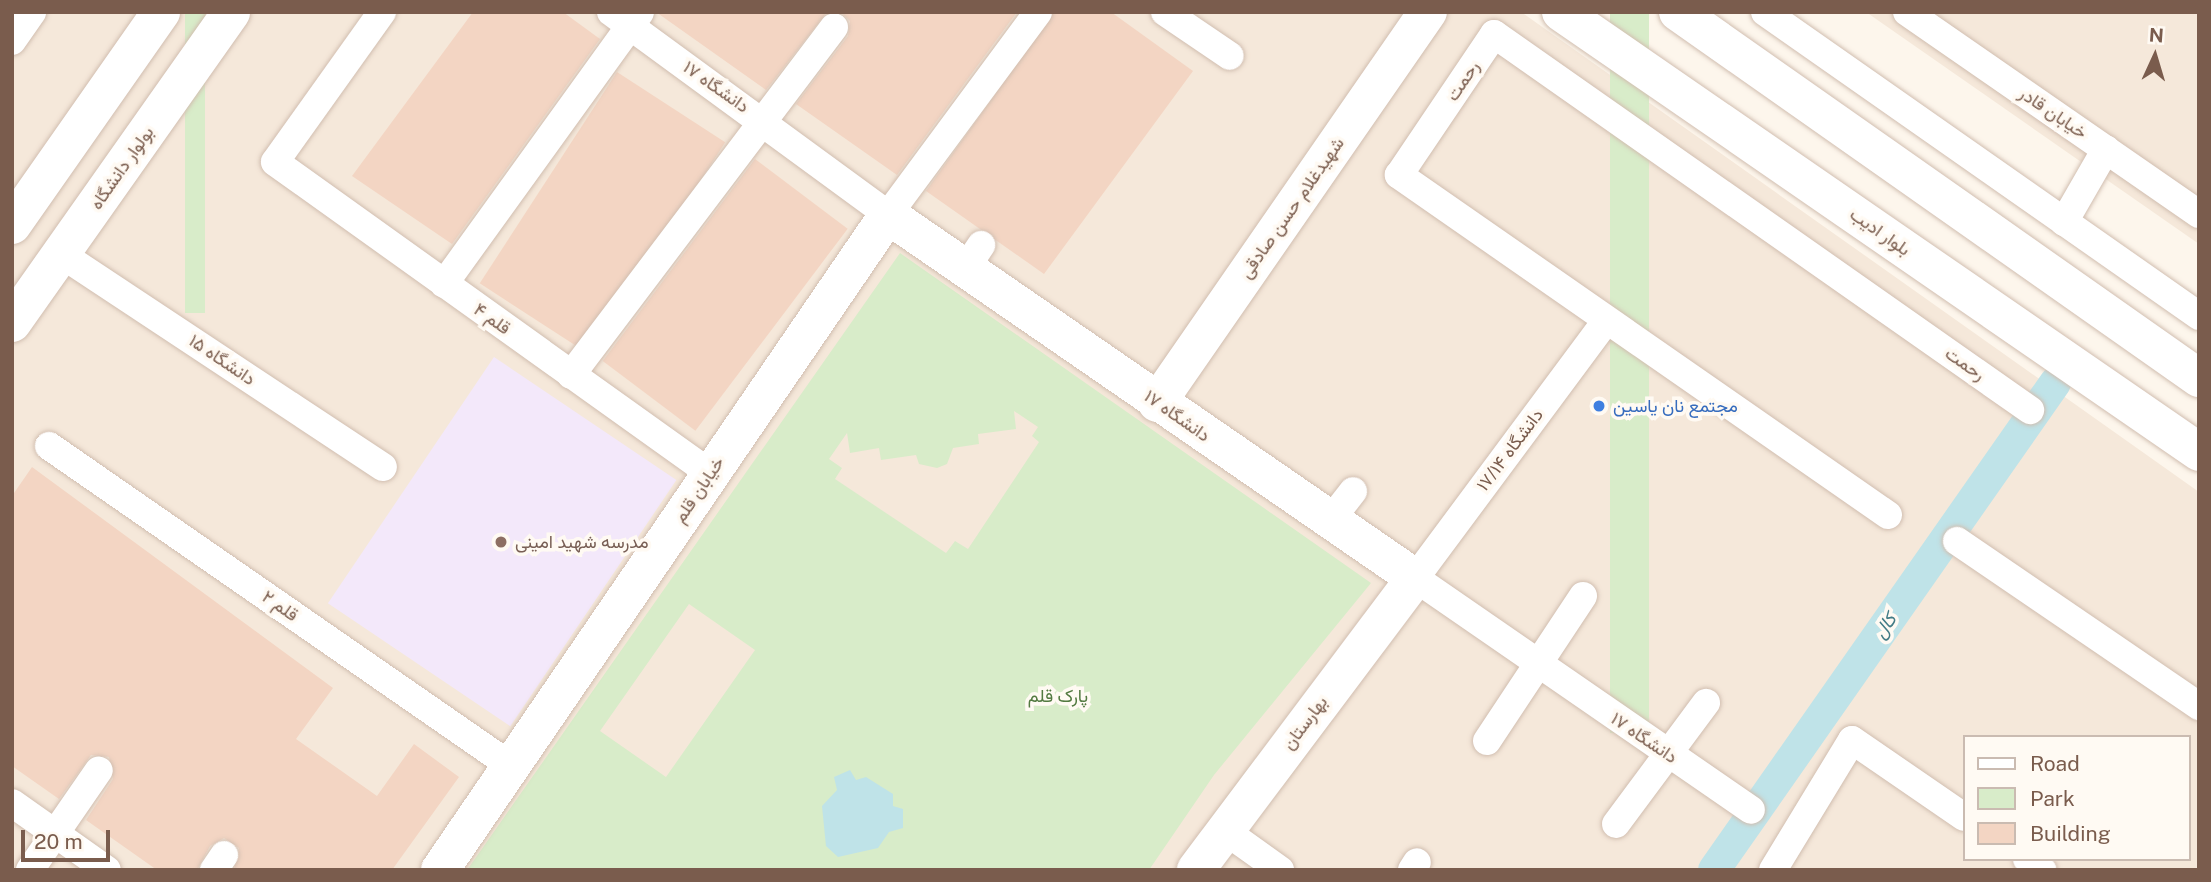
<!DOCTYPE html>
<html>
<head>
<meta charset="utf-8">
<style>
	body { margin:0 }
	#map { position:relative; width:2211px; height:882px; overflow:hidden; background:#fdf6ec; font-family:"Public Sans",Vazirmatn,sans-serif }
	div>[style] { position:absolute }
	[style*='--x'] { left:calc(var(--x)*1px); top:calc(var(--y)*1px); width:calc(var(--w)*1px); rotate:calc(var(--a)*1deg) }
	.residential>* { inset:0; background:#f5e8da }
	.education>* { inset:0; background:#f3e8fa; transform-origin:0 0 }
	.green>* { inset:0; background:#d8ecc9; transform-origin:0 0 }
	.water>* { inset:0; background:#bfe3e8 }
	.canal>* { height:32px; margin:-16px; padding:0 16px; transform-origin:16px; border-radius:16px; background:#bfe3e8 }
	.building>* { inset:0; background:#f3d5c3; transform-origin:0 0 }
	.roads { filter:drop-shadow(0 0 2px #d1beb0) drop-shadow(0 0 2px #d1beb0) }
	.street>* { height:28px; margin:-14px; padding:0 14px; transform-origin:14px; border-radius:14px; background:#fff }
	.secondary>* { height:38px; margin:-19px; padding:0 19px; transform-origin:19px; border-radius:19px; background:#fff }
	.dots>* { width:19px; height:19px; translate:-50% -50%; box-sizing:border-box; border:4px solid #fffaf3; border-radius:50% }
	span { translate:-50% -50%; white-space:nowrap; text-align:center; line-height:1.15; -webkit-text-stroke:7px #fffaf3; paint-order:stroke }
	.street-label { font-size:18px; color:#7a5c4d }
	.shop-label { font-size:18px; color:#366cbe }
	.left { translate:0 -50%; text-align:left }
	.education-label { font-size:18px; color:#785e54 }
	.park-label { font-size:18px; color:#537a41 }
	.water-label { font-size:19px; color:#437c86; font-style:italic }
	.frame { position:absolute; inset:0; border:14px solid #7a5c4d; pointer-events:none }
	.legend { position:absolute; left:1963px; top:735px; width:228px; height:126px; box-sizing:border-box; background:#fffaf3; border:2px solid #cabbb1; margin:0; padding:9px 12px; list-style:none; font-size:21px; color:#7a5c4d }
	.legend li { display:flex; align-items:center; gap:14px; height:35px }
	.legend b { width:35px; border:2px solid #cabbb1 }
	.north { position:absolute; left:2120px; top:21px; width:70px; height:70px; -webkit-text-stroke:5px #fffaf3; paint-order:stroke; rotate:4deg; font-size:19px; font-weight:700; line-height:28px; text-align:center; color:#7a5c4d }
	.north::after { content:''; display:block; margin:auto; width:24px; height:32px; background:#7a5c4d; clip-path:polygon(50% 0,100% 100%,50% 72%,0 100%) }
	.scale { position:absolute; left:21px; top:830px; width:89px; height:32px; box-sizing:border-box; border:4px solid #7a5c4d; border-top:0; padding-left:9px; font-size:21px; line-height:24px; white-space:nowrap; color:#7a5c4d; -webkit-text-stroke:5px #fffaf3; paint-order:stroke }
</style>
</head>
<body>
<div id="map">
	<div class="residential">
		<i style="clip-path:polygon(evenodd,12px 12px,1521px 12px,2199px 492px,2199px 870px,12px 870px,12px 12px,1964px 737px,2188px 737px,2188px 859px,1964px 859px,1964px 737px)"></i>
		<i style="clip-path:polygon(1866px 12px,2199px 12px,2199px 244px)"></i>
	</div>
	<div class="education">
		<i style="left:494px;top:357px;width:220px;height:297px;rotate:34deg"></i>
	</div>
	<div class="green">
		<i style="left:185px;top:12px;width:20px;height:301px"></i>
		<i style="left:1610px;top:12px;width:39px;height:721px"></i>
		<i style="clip-path:polygon(evenodd,900px 253px,1371px 583px,1214px 775px,1149px 870px,467px 870px,900px 253px,1014px 411px,1038px 427px,1032px 436px,1039px 442px,968px 549px,955px 541px,946px 553px,835px 479px,842px 468px,829px 459px,847px 433px,850px 453px,879px 448px,881px 460px,916px 455px,919px 464px,937px 468px,947px 464px,953px 448px,979px 444px,978px 434px,1016px 429px,1014px 411px,900px 253px,689px 604px,755px 650px,666px 777px,600px 731px,689px 604px)"></i>
	</div>
	<div class="water">
		<i style="clip-path:polygon(850px 770px,856px 780px,866px 777px,893px 794px,893px 806px,903px 809px,903px 828px,889px 832px,878px 848px,838px 857px,826px 846px,822px 806px,837px 790px,834px 777px)"></i>
	</div>
	<div class="canal">
		<i style="--x:1714;--y:870;--w:595;--a:-55"></i>
	</div>
	<div class="building">
		<i style="clip-path:polygon(473px 12px,563px 12px,600px 39px,452px 244px,352px 176px)"></i>
		<i style="clip-path:polygon(656px 12px,827px 12px,766px 90px)"></i>
		<i style="clip-path:polygon(841px 12px,1017px 12px,897px 175px,796px 104px,848px 36px,850px 21px)"></i>
		<i style="clip-path:polygon(1054px 12px,1111px 12px,1193px 71px,1044px 274px,926px 191px)"></i>
		<i style="left:617px;top:72px;width:129px;height:252px;rotate:33deg"></i>
		<i style="left:755px;top:159px;width:116px;height:253px;rotate:37deg"></i>
		<i style="clip-path:polygon(32px 467px,333px 688px,296px 739px,377px 796px,414px 744px,459px 777px,392px 870px,234px 870px,239px 848px,224px 838px,210px 846px,197px 870px,157px 870px,86px 820px,113px 779px,109px 757px,91px 755px,59px 799px,12px 766px,12px 496px)"></i>
	</div>
	<div class="roads">
		<div class="street">
			<i style="--x:382;--y:12;--w:184;--a:125.5"></i>
			<i style="--x:275;--y:162;--w:536;--a:35.59"></i>
			<i style="--x:611;--y:12;--w:343;--a:36.2"></i>
			<i style="--x:888;--y:215;--w:252;--a:-53.5"></i>
			<i style="--x:1165;--y:12;--w:78;--a:34.1"></i>
			<i style="--x:1765;--y:12;--w:530;--a:35.01"></i>
			<i style="--x:1907;--y:12;--w:355;--a:34.7"></i>
			<i style="--x:12;--y:41;--w:35;--a:-55"></i>
			<i style="--x:2064;--y:222;--w:84;--a:-60.1"></i>
			<i style="--x:61;--y:254;--w:386;--a:33.5"></i>
			<i style="--x:965;--y:269;--w:29;--a:-56"></i>
			<i style="--x:444;--y:284;--w:335;--a:-54.2"></i>
			<i style="--x:1606;--y:321;--w:320;--a:126.6"></i>
			<i style="--x:1415;--y:578;--w:408;--a:34.6"></i>
			<i style="--x:571;--y:375;--w:436;--a:-52.9"></i>
			<i style="--x:49;--y:446;--w:562;--a:34.71"></i>
			<i style="--x:1888;--y:515;--w:596;--a:-145.19"></i>
			<i style="--x:1399;--y:175;--w:170;--a:-56"></i>
			<i style="--x:1494;--y:34;--w:655;--a:35.05"></i>
			<i style="--x:1329;--y:522;--w:39;--a:-52"></i>
			<i style="--x:1957;--y:541;--w:293;--a:34.3"></i>
			<i style="--x:1487;--y:741;--w:174;--a:-56.5"></i>
			<i style="--x:12;--y:803;--w:116;--a:35.2"></i>
			<i style="--x:1616;--y:824;--w:151;--a:-53.4"></i>
			<i style="--x:1224;--y:830;--w:69;--a:35.5"></i>
			<i style="--x:2027;--y:859;--w:19;--a:36"></i>
			<i style="--x:30;--y:870;--w:121;--a:-55.4"></i>
			<i style="--x:214;--y:870;--w:18;--a:-56"></i>
			<i style="--x:1412;--y:870;--w:9;--a:-58"></i>
			<i style="--x:1773;--y:870;--w:152;--a:-58.7"></i>
			<i style="--x:1852;--y:740;--w:136;--a:34.5"></i>
		</div>
		<div class="secondary">
			<i style="--x:1561;--y:12;--w:775;--a:34.59"></i>
			<i style="--x:1678;--y:12;--w:637;--a:35.09"></i>
			<i style="--x:12;--y:225;--w:260;--a:-55"></i>
			<i style="--x:12;--y:323;--w:380;--a:-54.8"></i>
			<i style="--x:1157;--y:403;--w:476;--a:-55.3"></i>
			<i style="--x:440;--y:870;--w:794;--a:-55.63"></i>
			<i style="--x:888;--y:215;--w:640;--a:34.56"></i>
			<i style="--x:1415;--y:578;--w:365;--a:126.9"></i>
		</div>
	</div>
	<div class="dots">
		<i style="left:1599px;top:406px;background:#3f7fe0"></i>
		<i style="left:501px;top:542px;background:#8d6e63"></i>
	</div>
	<div class="street-label">
		<span style="left:1463px;top:81px;rotate:-56deg">رحمت</span>
		<span style="left:716px;top:87px;rotate:35deg">دانشگاه ۱۷</span>
		<span style="left:2053px;top:113px;rotate:34deg">خیابان قادر</span>
		<span style="left:122px;top:168px;rotate:-55deg">بولوار دانشگاه</span>
		<span style="left:1292px;top:208px;rotate:-55deg">شهیدغلام حسن صادقی</span>
		<span style="left:1880px;top:232px;rotate:35deg">بلوار ادیب</span>
		<span style="left:492px;top:319px;rotate:35deg">قلم ۴</span>
		<span style="left:222px;top:360px;rotate:34deg">دانشگاه ۱۵</span>
		<span style="left:1965px;top:364px;rotate:35deg">رحمت</span>
		<span style="left:1177px;top:416px;rotate:35deg">دانشگاه ۱۷</span>
		<span style="left:1510px;top:450px;rotate:-53deg">دانشگاه ۱۷/۱۴</span>
		<span style="left:699px;top:490px;rotate:-56deg">خیابان قلم</span>
		<span style="left:280px;top:606px;rotate:35deg">قلم ۲</span>
		<span style="left:1305px;top:723px;rotate:-53deg">بهارستان</span>
		<span style="left:1644px;top:738px;rotate:34deg">دانشگاه ۱۷</span>
	</div>
	<div class="shop-label">
		<span class="left" style="left:1613px;top:406px">مجتمع نان یاسین</span>
	</div>
	<div class="education-label">
		<span class="left" style="left:515px;top:542px">مدرسه شهید امینی</span>
	</div>
	<div class="park-label">
		<span style="left:1058px;top:696px">پارک قلم</span>
	</div>
	<div class="water-label">
		<span style="left:1885px;top:626px;rotate:-55deg">کال</span>
	</div>
	<div class="frame"></div>
	<ul class="legend">
	<li><b style="height:9px;background:#fff"></b>Road</li>
	<li><b style="height:19px;background:#d8ecc9"></b>Park</li>
	<li><b style="height:19px;background:#f3d5c3"></b>Building</li>
	</ul>
	<div class="north">N</div>
	<div class="scale">20 m</div>
</div>
</body>
</html>
